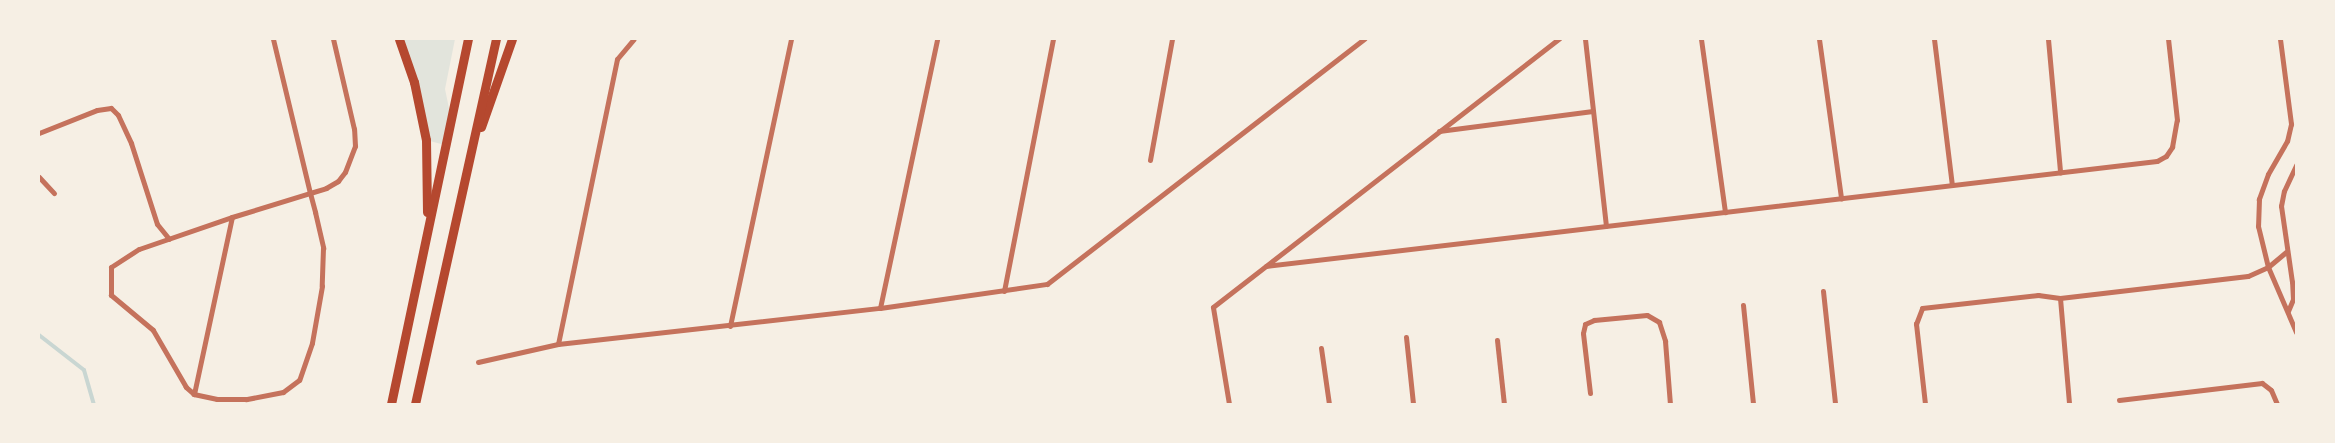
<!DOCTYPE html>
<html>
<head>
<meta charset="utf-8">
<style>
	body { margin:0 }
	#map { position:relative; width:2335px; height:443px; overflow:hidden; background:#f6efe4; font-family:Mulish,sans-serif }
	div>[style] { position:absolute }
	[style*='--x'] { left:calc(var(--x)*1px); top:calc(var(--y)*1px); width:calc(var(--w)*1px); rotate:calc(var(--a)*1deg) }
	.green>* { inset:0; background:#e2e4dc }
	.stream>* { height:4px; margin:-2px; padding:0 2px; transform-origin:2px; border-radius:2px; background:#c9d6d2 }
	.minor>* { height:5px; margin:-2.5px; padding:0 2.5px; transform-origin:2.5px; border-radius:2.5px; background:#c5725c }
	.trunk>* { height:9px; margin:-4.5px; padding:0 4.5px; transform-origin:4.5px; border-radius:4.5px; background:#b5482f }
	span { translate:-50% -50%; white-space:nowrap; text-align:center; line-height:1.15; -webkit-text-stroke:4.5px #f6efe4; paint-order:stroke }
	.frame { position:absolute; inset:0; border:40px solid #f6efe4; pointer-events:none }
</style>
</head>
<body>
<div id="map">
	<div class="green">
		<i style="clip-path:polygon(399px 39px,455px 39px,445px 89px,451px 118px,445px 145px,426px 140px)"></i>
	</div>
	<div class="stream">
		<i style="--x:39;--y:335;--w:57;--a:37.9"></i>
		<i style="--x:84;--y:370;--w:35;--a:74"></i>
	</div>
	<div class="minor">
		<i style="--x:273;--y:39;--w:158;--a:76.5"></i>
		<i style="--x:310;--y:193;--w:20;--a:75"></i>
		<i style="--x:315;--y:212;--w:37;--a:77"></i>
		<i style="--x:323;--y:248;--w:38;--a:92"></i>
		<i style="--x:322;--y:286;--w:58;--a:100"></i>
		<i style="--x:312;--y:343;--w:39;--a:109"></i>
		<i style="--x:299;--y:380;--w:20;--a:143"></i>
		<i style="--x:283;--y:392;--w:38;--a:169"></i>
		<i style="--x:246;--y:399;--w:29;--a:180"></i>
		<i style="--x:217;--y:399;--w:24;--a:-168"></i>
		<i style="--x:194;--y:394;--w:11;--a:-139"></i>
		<i style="--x:186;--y:387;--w:66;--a:-120.1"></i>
		<i style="--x:153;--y:330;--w:55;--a:-140.2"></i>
		<i style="--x:111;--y:295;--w:28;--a:-90"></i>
		<i style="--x:111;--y:267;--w:33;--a:-33"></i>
		<i style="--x:139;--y:249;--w:98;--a:-19"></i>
		<i style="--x:232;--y:217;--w:82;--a:-17.1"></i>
		<i style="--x:310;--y:193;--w:17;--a:-17"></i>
		<i style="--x:326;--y:188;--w:14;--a:-30"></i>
		<i style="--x:338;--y:181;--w:11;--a:-52"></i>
		<i style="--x:345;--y:172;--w:28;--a:-69"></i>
		<i style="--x:355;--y:146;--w:17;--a:-93"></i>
		<i style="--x:354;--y:129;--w:92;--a:-103.1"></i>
		<i style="--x:1585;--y:39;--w:188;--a:83.6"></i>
		<i style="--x:1701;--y:39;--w:175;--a:82.1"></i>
		<i style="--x:1819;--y:39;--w:161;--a:82.1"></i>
		<i style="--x:1934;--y:39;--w:147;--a:83"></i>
		<i style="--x:2048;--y:39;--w:134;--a:84.8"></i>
		<i style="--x:2280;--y:39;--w:86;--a:82.6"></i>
		<i style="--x:2291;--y:124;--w:17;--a:103"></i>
		<i style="--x:2287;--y:141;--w:38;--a:120"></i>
		<i style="--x:2268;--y:174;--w:27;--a:110"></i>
		<i style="--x:2259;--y:199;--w:27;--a:92"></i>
		<i style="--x:2258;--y:226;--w:42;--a:76.3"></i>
		<i style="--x:2268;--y:267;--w:71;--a:66.7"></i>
		<i style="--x:1439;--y:131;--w:155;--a:-7.4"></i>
		<i style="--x:39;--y:133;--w:62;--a:-21.6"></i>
		<i style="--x:97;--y:110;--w:14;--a:-8"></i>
		<i style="--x:111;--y:108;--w:10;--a:45"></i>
		<i style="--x:118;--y:115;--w:31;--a:65"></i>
		<i style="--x:131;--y:143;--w:85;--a:72.2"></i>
		<i style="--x:157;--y:224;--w:19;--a:51"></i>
		<i style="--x:1150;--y:160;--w:123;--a:-79.7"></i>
		<i style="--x:39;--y:177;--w:22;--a:47"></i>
		<i style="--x:1266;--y:266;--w:897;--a:-6.72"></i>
		<i style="--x:2157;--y:161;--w:10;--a:-29"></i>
		<i style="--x:2166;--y:156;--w:11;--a:-56"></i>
		<i style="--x:2172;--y:147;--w:27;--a:-80"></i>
		<i style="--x:2177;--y:120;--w:81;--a:-96.3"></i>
		<i style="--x:1004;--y:291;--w:257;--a:-79"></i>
		<i style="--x:1823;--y:291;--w:114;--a:83.9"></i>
		<i style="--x:2060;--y:298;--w:106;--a:85.1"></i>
		<i style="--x:1743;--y:305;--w:100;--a:84.2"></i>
		<i style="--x:880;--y:308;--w:275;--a:-78"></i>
		<i style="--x:2288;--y:311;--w:13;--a:-67"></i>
		<i style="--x:2293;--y:299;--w:17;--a:-93"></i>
		<i style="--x:2292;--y:282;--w:77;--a:-98.2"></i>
		<i style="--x:2281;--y:206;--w:15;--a:-79"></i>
		<i style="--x:2284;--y:191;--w:29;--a:-65"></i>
		<i style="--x:730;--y:326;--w:293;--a:-78"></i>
		<i style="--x:1406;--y:337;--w:67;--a:84"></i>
		<i style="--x:1497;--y:340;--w:64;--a:83.8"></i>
		<i style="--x:558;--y:344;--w:291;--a:-78.3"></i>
		<i style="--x:617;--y:59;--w:26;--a:-50"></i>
		<i style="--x:1321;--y:348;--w:57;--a:81.9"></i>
		<i style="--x:478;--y:362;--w:82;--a:-12.7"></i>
		<i style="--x:558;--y:344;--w:324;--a:-6.4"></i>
		<i style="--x:880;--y:308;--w:169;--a:-8.2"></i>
		<i style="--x:1047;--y:284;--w:401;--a:-37.7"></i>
		<i style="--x:1590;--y:393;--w:60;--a:-96.7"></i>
		<i style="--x:1583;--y:333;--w:9;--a:-77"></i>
		<i style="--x:1585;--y:324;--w:10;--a:-24"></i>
		<i style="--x:1594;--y:320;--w:53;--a:-5.4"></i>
		<i style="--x:1647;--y:315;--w:14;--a:30"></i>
		<i style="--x:1659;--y:322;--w:20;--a:72"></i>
		<i style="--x:1665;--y:341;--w:63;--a:85.5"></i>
		<i style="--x:194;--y:394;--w:181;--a:-77.9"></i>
		<i style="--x:2119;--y:400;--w:144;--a:-6.8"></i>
		<i style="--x:2262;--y:383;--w:11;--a:38"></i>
		<i style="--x:2271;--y:390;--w:15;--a:67"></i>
		<i style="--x:1229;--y:404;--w:98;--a:-99.4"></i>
		<i style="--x:1213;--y:307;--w:438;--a:-37.8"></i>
		<i style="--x:1925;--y:404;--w:81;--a:-96.4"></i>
		<i style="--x:1916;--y:324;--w:17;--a:-69"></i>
		<i style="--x:1922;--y:308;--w:117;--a:-6.4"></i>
		<i style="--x:2038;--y:295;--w:22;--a:8"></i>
		<i style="--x:2060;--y:298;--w:189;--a:-6.7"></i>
		<i style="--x:2248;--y:276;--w:22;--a:-24"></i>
		<i style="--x:2268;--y:267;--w:23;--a:-40"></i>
	</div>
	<div class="trunk">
		<i style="--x:399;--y:39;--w:46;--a:70.8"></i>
		<i style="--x:414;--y:82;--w:59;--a:78.3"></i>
		<i style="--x:426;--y:140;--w:72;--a:89.2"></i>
		<i style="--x:481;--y:127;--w:93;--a:-70.6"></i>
		<i style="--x:391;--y:404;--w:373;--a:-78.1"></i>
		<i style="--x:415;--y:404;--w:374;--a:-77.5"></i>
	</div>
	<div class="frame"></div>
</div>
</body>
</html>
